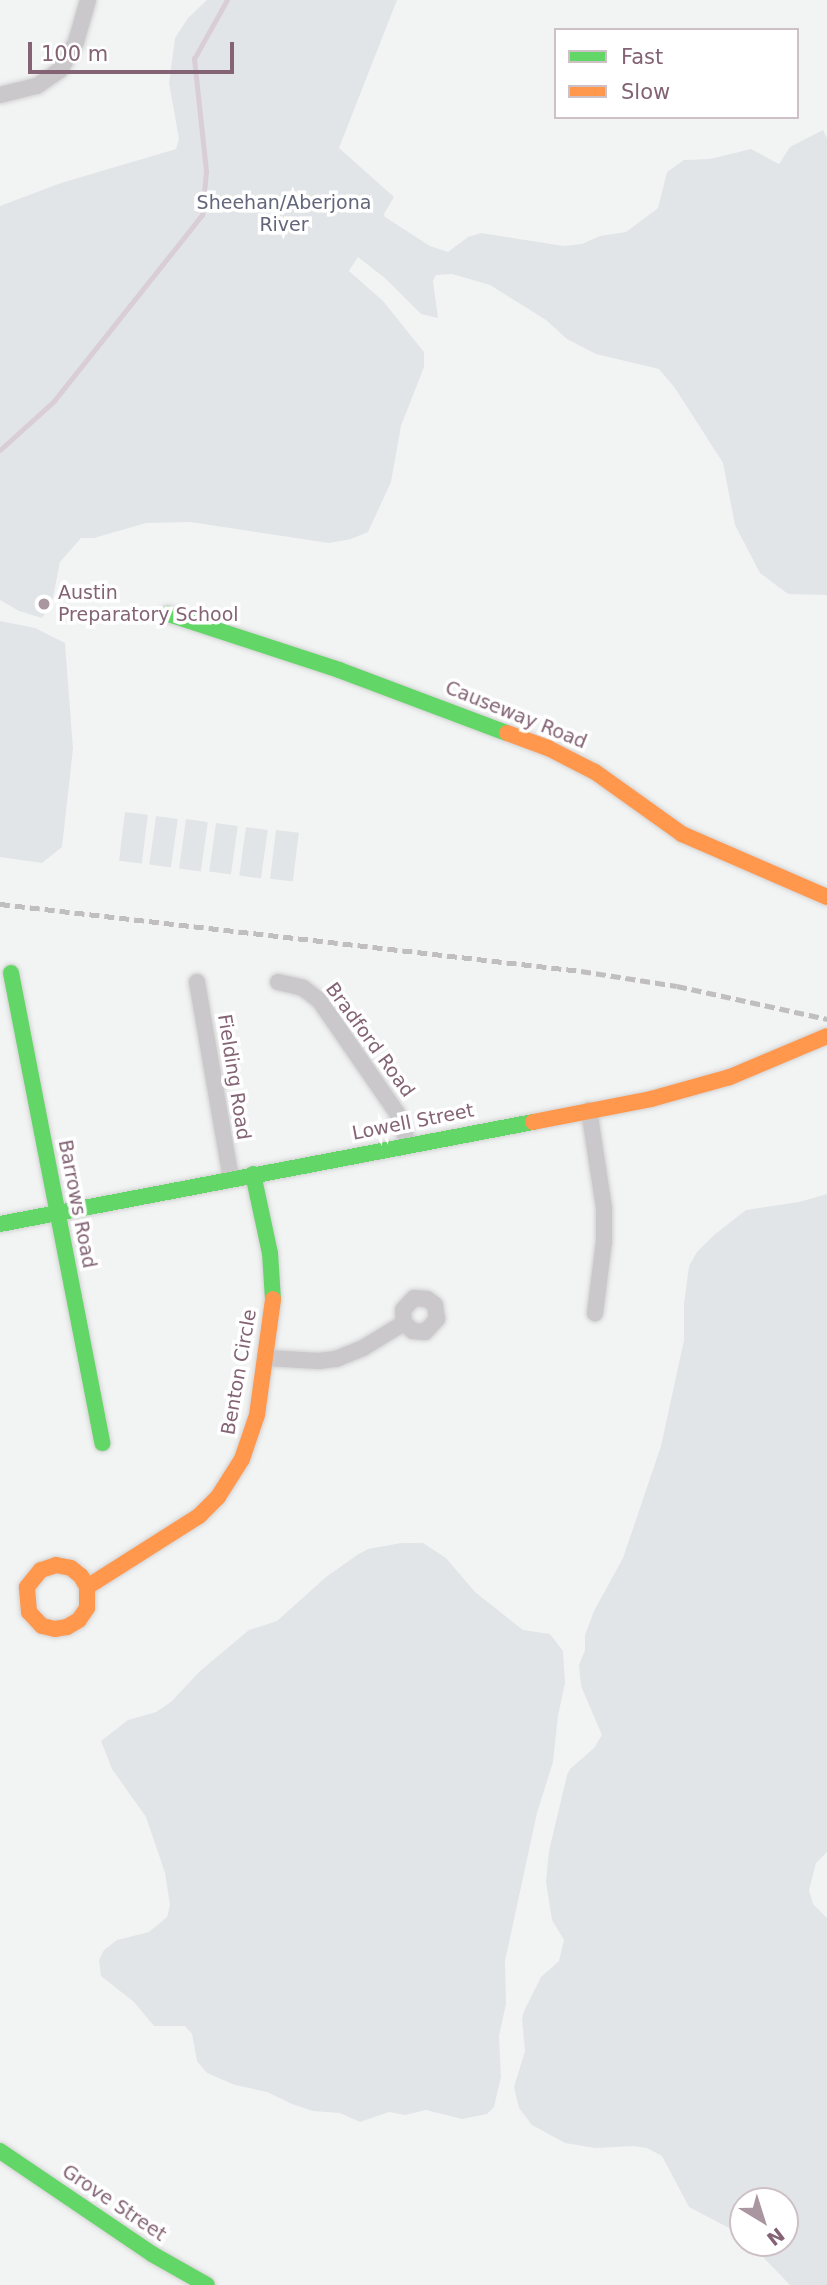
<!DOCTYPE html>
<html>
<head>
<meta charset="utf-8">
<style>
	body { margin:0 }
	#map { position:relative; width:827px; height:2285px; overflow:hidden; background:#f2f4f4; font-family:"DejaVu Sans",sans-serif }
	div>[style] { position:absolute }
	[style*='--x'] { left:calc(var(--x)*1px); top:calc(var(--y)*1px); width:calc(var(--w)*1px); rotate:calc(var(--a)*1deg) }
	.green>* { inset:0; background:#e2e5e8; transform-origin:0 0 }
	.stream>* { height:4.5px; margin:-2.25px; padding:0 2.25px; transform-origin:2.25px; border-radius:2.25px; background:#d9ced6 }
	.roads { filter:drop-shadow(0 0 2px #d3d1d2) drop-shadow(0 0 2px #d3d1d2) }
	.street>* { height:16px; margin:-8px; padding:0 8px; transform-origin:8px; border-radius:8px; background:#cac8ca }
	.fast>* { height:16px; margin:-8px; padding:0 8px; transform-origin:8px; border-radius:8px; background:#63d668 }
	.slow>* { height:16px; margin:-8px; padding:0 8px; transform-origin:8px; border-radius:8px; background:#ff974d }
	.rail>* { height:4.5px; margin-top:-2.25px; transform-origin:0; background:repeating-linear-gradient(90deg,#c1bec0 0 10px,transparent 0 15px) }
	.dots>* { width:19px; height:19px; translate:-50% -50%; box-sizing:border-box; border:4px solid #fff; border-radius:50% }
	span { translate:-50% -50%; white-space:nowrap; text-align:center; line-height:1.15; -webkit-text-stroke:7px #fff; paint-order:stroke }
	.park-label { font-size:19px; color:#62667a }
	.poi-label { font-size:19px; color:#836374 }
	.left { translate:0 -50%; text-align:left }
	.street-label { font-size:19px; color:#836374 }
	.legend { position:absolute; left:554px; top:28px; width:245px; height:91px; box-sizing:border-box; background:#fff; border:2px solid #cdc1c7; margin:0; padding:9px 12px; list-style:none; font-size:21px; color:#836374 }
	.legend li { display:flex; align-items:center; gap:14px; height:35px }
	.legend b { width:35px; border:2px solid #cdc1c7 }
	.north { position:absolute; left:729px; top:2187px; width:70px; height:70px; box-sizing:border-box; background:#fff; border:2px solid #cdc1c7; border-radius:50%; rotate:142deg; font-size:19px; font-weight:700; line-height:28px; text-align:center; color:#836374 }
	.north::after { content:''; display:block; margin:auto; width:24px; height:32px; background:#aa96a1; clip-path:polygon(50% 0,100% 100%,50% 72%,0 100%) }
	.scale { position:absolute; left:28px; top:42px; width:206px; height:32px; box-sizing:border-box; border:4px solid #836374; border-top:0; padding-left:9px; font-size:21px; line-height:24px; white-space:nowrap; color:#836374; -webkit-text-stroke:5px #fff; paint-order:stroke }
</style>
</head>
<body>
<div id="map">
	<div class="green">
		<i style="clip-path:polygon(207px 0,397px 0,339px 148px,394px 197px,384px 214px,385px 217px,430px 246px,448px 252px,468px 237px,481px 233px,564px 246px,582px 244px,600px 236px,626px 232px,658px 208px,667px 172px,684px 160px,710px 159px,751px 149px,779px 164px,790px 147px,823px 130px,827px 138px,827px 595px,788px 594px,760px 573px,735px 525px,723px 463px,675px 388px,659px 369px,596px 354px,567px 339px,546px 320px,490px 285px,452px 274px,436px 275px,433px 281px,438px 318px,421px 314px,386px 279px,358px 257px,349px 271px,383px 301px,424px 352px,424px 367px,401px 426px,391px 482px,368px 532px,351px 539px,329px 543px,190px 522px,146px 523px,94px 538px,81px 538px,60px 562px,52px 603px,42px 618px,19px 611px,0 600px,0 206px,61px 183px,176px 149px,179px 139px,169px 83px,175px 38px,188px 18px)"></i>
		<i style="clip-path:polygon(0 621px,35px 628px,65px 643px,73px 749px,62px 847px,42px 863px,0 857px)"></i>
		<i style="left:125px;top:812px;width:23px;height:49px;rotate:7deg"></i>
		<i style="left:156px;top:816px;width:22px;height:49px;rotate:8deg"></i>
		<i style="left:186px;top:819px;width:22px;height:50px;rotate:8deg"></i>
		<i style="left:216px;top:823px;width:22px;height:49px;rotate:8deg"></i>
		<i style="left:246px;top:827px;width:22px;height:49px;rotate:8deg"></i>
		<i style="left:276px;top:830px;width:23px;height:49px;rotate:7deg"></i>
		<i style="clip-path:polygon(827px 1194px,827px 1852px,816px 1863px,809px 1890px,813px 1904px,827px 1918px,827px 2285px,790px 2285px,763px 2257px,744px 2243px,785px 2243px,785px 2201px,743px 2201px,743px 2242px,729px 2228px,689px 2207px,662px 2156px,647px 2148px,633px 2146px,595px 2148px,565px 2143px,532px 2125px,519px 2108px,514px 2087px,525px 2051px,522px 2019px,524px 2011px,541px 1977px,559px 1961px,564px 1940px,552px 1920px,546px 1882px,549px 1851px,567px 1775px,570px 1769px,594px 1748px,602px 1735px,581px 1686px,579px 1665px,585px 1650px,585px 1635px,594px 1611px,623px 1558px,661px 1446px,684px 1340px,684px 1304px,689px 1266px,697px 1252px,714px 1235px,746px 1210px,799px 1202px)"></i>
		<i style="clip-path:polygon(401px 1543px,423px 1543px,446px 1558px,475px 1592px,523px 1630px,550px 1634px,563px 1651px,565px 1683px,558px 1716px,553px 1762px,537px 1813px,505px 1961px,506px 2004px,499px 2036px,501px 2077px,494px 2107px,487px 2114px,462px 2119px,426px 2110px,405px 2115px,389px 2112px,360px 2122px,340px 2113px,313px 2111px,292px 2104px,267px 2092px,235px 2085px,207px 2073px,197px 2061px,192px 2034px,185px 2026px,154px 2026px,134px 2002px,101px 1976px,99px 1960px,104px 1950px,117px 1940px,149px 1932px,167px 1917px,170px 1905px,165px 1873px,146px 1817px,112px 1769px,101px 1741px,128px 1720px,156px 1712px,171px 1702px,199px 1672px,249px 1630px,277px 1621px,326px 1577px,357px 1555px,368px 1549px)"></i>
	</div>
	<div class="stream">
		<i style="--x:0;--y:450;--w:73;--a:-42.2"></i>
		<i style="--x:54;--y:401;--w:238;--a:-51.5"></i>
		<i style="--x:202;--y:215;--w:44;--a:-84.8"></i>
		<i style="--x:206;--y:171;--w:113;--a:-96.1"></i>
		<i style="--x:194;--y:59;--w:68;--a:-60.8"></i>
	</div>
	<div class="roads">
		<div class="street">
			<i style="--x:0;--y:95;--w:38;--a:-14"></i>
			<i style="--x:37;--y:86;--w:28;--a:-35"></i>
			<i style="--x:60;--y:70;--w:32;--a:-60"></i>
			<i style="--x:76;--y:42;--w:44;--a:-74.1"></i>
			<i style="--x:197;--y:982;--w:199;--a:80.2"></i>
			<i style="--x:278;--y:982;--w:26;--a:13"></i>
			<i style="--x:303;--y:988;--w:20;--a:37"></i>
			<i style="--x:319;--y:1000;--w:137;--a:55.4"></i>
			<i style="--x:397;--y:1113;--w:33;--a:70"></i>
			<i style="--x:589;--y:1110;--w:99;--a:81.3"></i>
			<i style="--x:604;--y:1208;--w:33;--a:90"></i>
			<i style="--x:604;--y:1241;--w:73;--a:97.1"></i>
			<i style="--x:267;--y:1358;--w:52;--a:3.3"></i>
			<i style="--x:319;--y:1361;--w:17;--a:-7"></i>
			<i style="--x:336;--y:1359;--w:29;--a:-22"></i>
			<i style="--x:363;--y:1348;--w:48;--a:-31.4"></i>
			<i style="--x:404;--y:1323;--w:12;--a:42"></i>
			<i style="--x:413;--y:1331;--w:12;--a:5"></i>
			<i style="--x:425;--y:1332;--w:18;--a:-47"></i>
			<i style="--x:437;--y:1319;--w:14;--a:-98"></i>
			<i style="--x:435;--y:1305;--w:10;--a:-143"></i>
			<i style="--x:427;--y:1299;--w:13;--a:-176"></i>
			<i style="--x:414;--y:1298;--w:16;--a:133"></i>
			<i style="--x:403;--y:1310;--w:13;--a:86"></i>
		</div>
		<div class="fast">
			<i style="--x:168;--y:614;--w:180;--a:18.1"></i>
			<i style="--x:339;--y:670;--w:179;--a:20.6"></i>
			<i style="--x:11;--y:973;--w:479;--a:79"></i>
			<i style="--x:253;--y:1174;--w:81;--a:77.9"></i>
			<i style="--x:270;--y:1253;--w:46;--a:86.3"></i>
			<i style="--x:0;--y:1224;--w:543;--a:-10.83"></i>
			<i style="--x:0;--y:2151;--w:184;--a:34.1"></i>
			<i style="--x:152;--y:2254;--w:63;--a:29.4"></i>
		</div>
		<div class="slow">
			<i style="--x:507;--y:733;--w:44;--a:20.1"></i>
			<i style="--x:548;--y:748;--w:53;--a:27.1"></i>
			<i style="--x:595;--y:772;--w:107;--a:35.5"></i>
			<i style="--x:682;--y:834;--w:158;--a:23.5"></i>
			<i style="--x:533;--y:1122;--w:120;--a:-11"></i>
			<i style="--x:651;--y:1099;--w:82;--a:-15.6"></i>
			<i style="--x:730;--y:1077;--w:105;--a:-22.9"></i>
			<i style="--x:87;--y:1587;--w:21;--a:90"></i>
			<i style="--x:87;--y:1608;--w:14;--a:124"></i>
			<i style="--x:79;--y:1620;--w:14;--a:150"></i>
			<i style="--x:67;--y:1627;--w:12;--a:171"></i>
			<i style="--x:55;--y:1629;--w:13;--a:-167"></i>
			<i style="--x:42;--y:1626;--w:19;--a:-133"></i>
			<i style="--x:29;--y:1612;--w:25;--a:-95"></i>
			<i style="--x:27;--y:1587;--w:22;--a:-51"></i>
			<i style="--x:41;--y:1570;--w:16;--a:-18"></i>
			<i style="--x:56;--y:1565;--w:15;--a:11"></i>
			<i style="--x:71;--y:1568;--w:13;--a:39"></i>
			<i style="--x:81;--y:1576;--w:13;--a:61"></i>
			<i style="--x:87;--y:1587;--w:133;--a:-32.4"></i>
			<i style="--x:199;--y:1516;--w:27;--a:-45"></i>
			<i style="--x:218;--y:1497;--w:45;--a:-57.7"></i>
			<i style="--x:242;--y:1459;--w:46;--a:-71.2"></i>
			<i style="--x:257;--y:1415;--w:117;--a:-82.1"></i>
		</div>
	</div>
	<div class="rail">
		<i style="--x:0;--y:904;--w:585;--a:6.58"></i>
		<i style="--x:581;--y:971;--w:97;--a:8.9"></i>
		<i style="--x:677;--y:986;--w:154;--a:12.4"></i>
	</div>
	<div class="dots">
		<i style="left:44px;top:604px;background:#aa96a1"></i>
	</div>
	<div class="park-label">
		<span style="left:284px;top:214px">Sheehan/Aberjona<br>River</span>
	</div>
	<div class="poi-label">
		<span class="left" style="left:58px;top:604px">Austin<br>Preparatory School</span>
	</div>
	<div class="street-label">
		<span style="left:516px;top:715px;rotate:22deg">Causeway Road</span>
		<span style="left:370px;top:1040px;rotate:54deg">Bradford Road</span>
		<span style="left:234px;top:1077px;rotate:81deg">Fielding Road</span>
		<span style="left:413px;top:1122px;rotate:-11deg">Lowell Street</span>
		<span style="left:77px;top:1204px;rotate:79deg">Barrows Road</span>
		<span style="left:239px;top:1372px;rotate:-80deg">Benton Circle</span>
		<span style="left:114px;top:2203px;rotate:34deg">Grove Street</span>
	</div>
	<ul class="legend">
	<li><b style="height:9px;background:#63d668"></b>Fast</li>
	<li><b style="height:9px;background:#ff974d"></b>Slow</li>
	</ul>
	<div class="north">N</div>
	<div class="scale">100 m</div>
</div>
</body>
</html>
